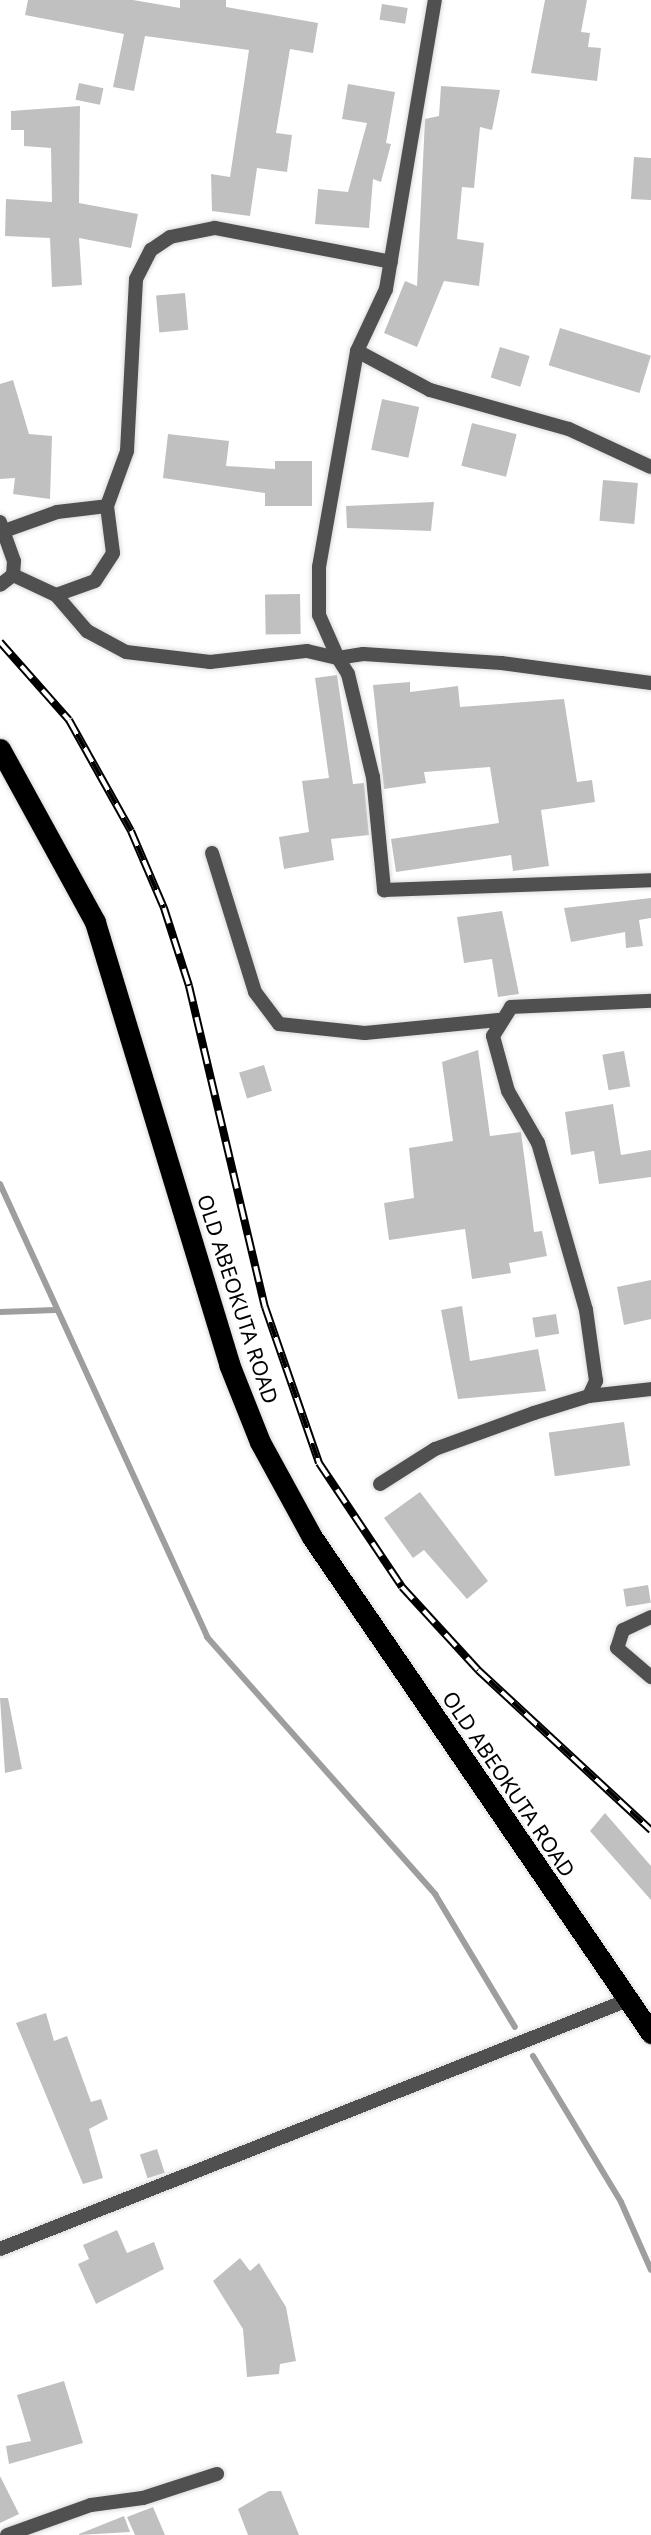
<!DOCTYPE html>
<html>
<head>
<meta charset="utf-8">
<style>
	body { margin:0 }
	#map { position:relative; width:651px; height:2535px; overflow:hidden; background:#fff; font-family:"Noto Sans",sans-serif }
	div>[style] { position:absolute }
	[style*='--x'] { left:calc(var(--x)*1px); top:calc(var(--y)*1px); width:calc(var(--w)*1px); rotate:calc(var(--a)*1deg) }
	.stream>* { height:6px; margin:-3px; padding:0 3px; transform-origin:3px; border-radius:3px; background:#9e9e9e }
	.building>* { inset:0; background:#c0c0c0; transform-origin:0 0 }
	.roads { filter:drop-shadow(0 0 2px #dbdbdb) drop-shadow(0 0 2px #dbdbdb) }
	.street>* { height:14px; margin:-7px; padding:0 7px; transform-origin:7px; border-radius:7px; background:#505050 }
	.highway>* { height:21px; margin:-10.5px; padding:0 10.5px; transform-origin:10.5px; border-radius:10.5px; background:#000 }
	.rail>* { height:8px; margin-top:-4px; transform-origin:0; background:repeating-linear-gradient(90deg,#fff 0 16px,#000 0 32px); box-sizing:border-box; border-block:2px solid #000 }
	span { translate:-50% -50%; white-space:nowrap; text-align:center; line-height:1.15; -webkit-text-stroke:5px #fff; paint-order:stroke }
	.street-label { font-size:21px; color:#000 }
</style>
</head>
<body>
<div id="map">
	<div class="stream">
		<i style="--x:0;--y:1184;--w:498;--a:65.4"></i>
		<i style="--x:207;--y:1637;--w:344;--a:48.4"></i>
		<i style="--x:435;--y:1894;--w:155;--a:59"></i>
		<i style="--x:0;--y:1312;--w:56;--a:-2"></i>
		<i style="--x:533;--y:2056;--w:170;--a:58.9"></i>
		<i style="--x:621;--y:2202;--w:74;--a:66.2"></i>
	</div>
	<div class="building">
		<i style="clip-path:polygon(28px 0,133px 0,180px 8px,180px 0,226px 0,226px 7px,318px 23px,313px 53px,290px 49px,276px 133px,292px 135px,287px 172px,257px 168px,250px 216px,212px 211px,211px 174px,230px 177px,249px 50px,145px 36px,134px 91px,113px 87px,124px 34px,25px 15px)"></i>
		<i style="clip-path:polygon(545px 0,587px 0,581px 32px,590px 33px,588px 47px,601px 48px,597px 81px,531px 73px)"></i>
		<i style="left:382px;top:4px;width:26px;height:16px;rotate:9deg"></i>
		<i style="left:79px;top:83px;width:25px;height:17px;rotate:12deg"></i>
		<i style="clip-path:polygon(348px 84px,395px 92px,386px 143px,391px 144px,381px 182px,373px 179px,369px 228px,315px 224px,318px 189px,348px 192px,367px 123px,342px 119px)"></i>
		<i style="clip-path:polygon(441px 86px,500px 90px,492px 130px,480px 127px,474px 188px,462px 187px,457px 239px,484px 243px,479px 286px,444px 281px,417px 347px,384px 333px,405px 281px,417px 286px,425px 119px,439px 116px)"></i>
		<i style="clip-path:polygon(80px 106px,79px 203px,138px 214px,131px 248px,79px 238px,82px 285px,52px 287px,50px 238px,5px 236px,6px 199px,52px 202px,51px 148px,24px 146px,24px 130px,11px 130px,11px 111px)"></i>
		<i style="clip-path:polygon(634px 157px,651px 158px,651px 200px,631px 199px)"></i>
		<i style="left:185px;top:293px;width:37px;height:29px;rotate:85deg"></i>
		<i style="left:560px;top:328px;width:95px;height:39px;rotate:17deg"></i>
		<i style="left:500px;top:347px;width:31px;height:32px;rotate:17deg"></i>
		<i style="clip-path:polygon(13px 380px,29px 434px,52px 436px,50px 499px,13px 494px,15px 478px,0 479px,0 384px)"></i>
		<i style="left:382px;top:399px;width:38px;height:52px;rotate:12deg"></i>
		<i style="left:472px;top:423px;width:46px;height:44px;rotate:14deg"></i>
		<i style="clip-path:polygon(168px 434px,229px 441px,226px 466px,275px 469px,275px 461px,312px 461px,312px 506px,265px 506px,265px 493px,163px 478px)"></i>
		<i style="left:603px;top:480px;width:35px;height:41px;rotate:5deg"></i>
		<i style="clip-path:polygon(434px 502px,431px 531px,347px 528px,346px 506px)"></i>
		<i style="left:300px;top:594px;width:40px;height:35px;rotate:89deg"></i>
		<i style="clip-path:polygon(337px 675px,353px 784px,364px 783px,369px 835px,331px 839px,334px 860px,284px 869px,279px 837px,309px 832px,302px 781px,329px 778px,315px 678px)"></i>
		<i style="clip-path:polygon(410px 682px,410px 692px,458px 686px,460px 707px,564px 699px,577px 782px,592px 780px,595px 802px,541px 810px,549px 866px,513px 871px,511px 855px,396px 872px,391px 839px,499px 823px,490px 767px,424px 772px,426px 783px,384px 789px,373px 685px)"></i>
		<i style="clip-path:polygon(651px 898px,651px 918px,639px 920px,643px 946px,626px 948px,625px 932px,571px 942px,564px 908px)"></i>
		<i style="clip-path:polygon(502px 911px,519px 994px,498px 997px,492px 959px,464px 963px,457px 917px)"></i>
		<i style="clip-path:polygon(478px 1050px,490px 1136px,521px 1132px,534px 1232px,542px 1231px,547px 1256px,509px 1263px,511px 1273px,472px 1279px,465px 1229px,389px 1240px,384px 1203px,414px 1198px,409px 1148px,453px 1141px,442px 1062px)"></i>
		<i style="left:624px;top:1051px;width:36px;height:22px;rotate:80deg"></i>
		<i style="left:264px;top:1065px;width:27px;height:26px;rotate:73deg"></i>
		<i style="clip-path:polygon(613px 1104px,621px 1155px,651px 1150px,651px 1177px,599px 1184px,594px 1151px,571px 1155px,565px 1112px)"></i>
		<i style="clip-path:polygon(651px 1280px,651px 1319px,624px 1325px,617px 1287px)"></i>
		<i style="clip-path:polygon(462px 1306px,470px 1361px,538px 1349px,546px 1391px,458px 1399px,441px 1310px)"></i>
		<i style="left:556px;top:1314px;width:20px;height:24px;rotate:81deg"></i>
		<i style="left:624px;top:1422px;width:44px;height:76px;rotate:82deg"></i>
		<i style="clip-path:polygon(420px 1492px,488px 1581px,467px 1599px,424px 1550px,413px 1558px,384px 1518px)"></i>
		<i style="left:648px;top:1585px;width:18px;height:25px;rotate:81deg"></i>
		<i style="clip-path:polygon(0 1698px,8px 1698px,22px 1769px,5px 1773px)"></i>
		<i style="clip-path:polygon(605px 1813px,651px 1866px,651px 1900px,590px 1831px)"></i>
		<i style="clip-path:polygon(46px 2013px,54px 2041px,67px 2036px,91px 2102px,101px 2099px,108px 2119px,89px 2129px,103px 2178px,83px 2184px,16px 2023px)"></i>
		<i style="left:157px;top:2149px;width:25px;height:18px;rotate:72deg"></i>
		<i style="clip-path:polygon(117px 2230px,127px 2253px,154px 2242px,164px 2269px,96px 2304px,78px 2264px,89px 2259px,83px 2245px)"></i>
		<i style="clip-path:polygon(240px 2258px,250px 2271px,259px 2263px,286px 2307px,296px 2361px,280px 2364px,279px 2374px,247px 2377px,243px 2329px,213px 2281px)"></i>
		<i style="clip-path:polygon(64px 2381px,83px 2443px,9px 2464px,6px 2446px,31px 2441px,17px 2395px)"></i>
		<i style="clip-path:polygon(0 2476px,19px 2514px,0 2523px)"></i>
		<i style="clip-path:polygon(269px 2491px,281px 2491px,299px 2535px,248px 2535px,238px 2509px)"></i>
		<i style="clip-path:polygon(153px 2507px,165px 2535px,135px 2535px,127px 2517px)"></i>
		<i style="clip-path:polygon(124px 2516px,130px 2532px,79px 2535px,79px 2534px)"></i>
	</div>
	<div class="roads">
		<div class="street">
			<i style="--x:357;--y:351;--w:83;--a:28.1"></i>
			<i style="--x:430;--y:390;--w:144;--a:15.7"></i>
			<i style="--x:569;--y:429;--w:90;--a:24.9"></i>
			<i style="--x:0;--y:522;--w:41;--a:70.3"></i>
			<i style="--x:14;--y:561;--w:14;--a:94"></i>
			<i style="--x:13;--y:575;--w:16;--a:142"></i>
			<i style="--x:7;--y:530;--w:53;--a:-19.8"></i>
			<i style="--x:57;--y:512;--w:50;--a:-6.8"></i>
			<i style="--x:107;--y:506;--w:59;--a:-70"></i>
			<i style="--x:127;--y:451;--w:172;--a:-87"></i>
			<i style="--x:136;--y:279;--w:33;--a:-63"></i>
			<i style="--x:151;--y:250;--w:23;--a:-34"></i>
			<i style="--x:170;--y:237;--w:46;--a:-11.3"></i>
			<i style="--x:215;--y:228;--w:179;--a:10.9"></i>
			<i style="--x:13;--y:575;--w:47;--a:24.9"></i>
			<i style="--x:56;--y:595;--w:41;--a:-19.7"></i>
			<i style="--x:95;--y:581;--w:33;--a:-57"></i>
			<i style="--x:113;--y:553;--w:47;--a:-97.3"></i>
			<i style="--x:56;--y:595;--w:48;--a:49.3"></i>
			<i style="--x:87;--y:631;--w:44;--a:28.3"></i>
			<i style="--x:126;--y:652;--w:85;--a:6.8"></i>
			<i style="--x:210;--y:662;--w:98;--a:-6.5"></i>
			<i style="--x:307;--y:651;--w:32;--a:13"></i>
			<i style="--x:338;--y:658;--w:47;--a:-113.8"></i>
			<i style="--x:319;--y:615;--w:48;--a:-90"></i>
			<i style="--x:319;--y:567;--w:219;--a:-80"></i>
			<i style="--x:357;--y:351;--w:68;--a:-64.9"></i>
			<i style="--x:386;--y:289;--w:293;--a:-80.4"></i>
			<i style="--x:651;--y:683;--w:151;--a:-172.4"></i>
			<i style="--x:501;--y:663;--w:138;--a:-176.3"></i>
			<i style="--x:363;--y:654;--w:25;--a:171"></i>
			<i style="--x:338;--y:658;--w:19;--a:58"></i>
			<i style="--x:348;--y:674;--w:106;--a:76.4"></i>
			<i style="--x:373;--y:777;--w:114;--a:84.4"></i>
			<i style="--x:384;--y:890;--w:267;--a:-2.1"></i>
			<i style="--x:212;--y:853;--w:145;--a:72.8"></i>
			<i style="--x:255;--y:992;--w:40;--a:53"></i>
			<i style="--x:279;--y:1024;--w:86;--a:6"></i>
			<i style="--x:365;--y:1033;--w:134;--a:-5.6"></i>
			<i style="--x:589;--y:1396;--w:17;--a:-65"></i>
			<i style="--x:596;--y:1381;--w:72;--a:-98"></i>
			<i style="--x:586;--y:1310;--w:174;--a:-106"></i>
			<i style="--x:538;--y:1143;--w:60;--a:-120"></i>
			<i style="--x:508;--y:1091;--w:57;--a:-105.3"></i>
			<i style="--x:493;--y:1036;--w:34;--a:-58"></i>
			<i style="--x:511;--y:1007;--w:140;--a:-2.5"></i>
			<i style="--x:380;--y:1484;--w:65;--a:-32.5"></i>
			<i style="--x:435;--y:1449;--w:105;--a:-20"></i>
			<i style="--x:534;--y:1413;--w:58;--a:-17.2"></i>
			<i style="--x:589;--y:1396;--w:62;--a:-6.4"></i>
			<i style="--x:651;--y:1617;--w:31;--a:155"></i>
			<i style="--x:623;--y:1630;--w:19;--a:108"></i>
			<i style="--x:617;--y:1648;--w:45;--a:40.5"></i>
			<i style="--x:0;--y:2249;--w:676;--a:-21.63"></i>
			<i style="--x:7;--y:2535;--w:89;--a:-19.7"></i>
			<i style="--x:91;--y:2505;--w:52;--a:-7.7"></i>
			<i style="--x:143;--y:2498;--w:78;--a:-18"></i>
		</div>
		<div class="highway">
			<i style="--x:0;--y:749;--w:197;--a:61.2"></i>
			<i style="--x:95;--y:922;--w:462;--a:73.1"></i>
			<i style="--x:229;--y:1364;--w:84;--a:68.3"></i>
			<i style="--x:260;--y:1442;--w:108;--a:61.3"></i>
			<i style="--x:312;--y:1537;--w:601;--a:55.65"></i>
		</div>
	</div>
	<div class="rail">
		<i style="--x:0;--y:642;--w:104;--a:48.5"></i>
		<i style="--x:69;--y:720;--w:127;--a:60.8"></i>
		<i style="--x:131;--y:831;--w:84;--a:66.8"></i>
		<i style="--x:164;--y:908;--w:82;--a:72.2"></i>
		<i style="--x:189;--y:986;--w:330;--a:76.7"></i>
		<i style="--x:265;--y:1307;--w:165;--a:70.9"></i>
		<i style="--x:319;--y:1463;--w:149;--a:56.2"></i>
		<i style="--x:402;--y:1587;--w:113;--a:47.5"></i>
		<i style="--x:478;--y:1670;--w:236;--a:42.8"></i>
	</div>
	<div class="street-label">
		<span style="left:238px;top:1299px;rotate:72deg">OLD ABEOKUTA ROAD</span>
		<span style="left:509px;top:1784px;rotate:56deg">OLD ABEOKUTA ROAD</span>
	</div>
</div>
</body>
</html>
